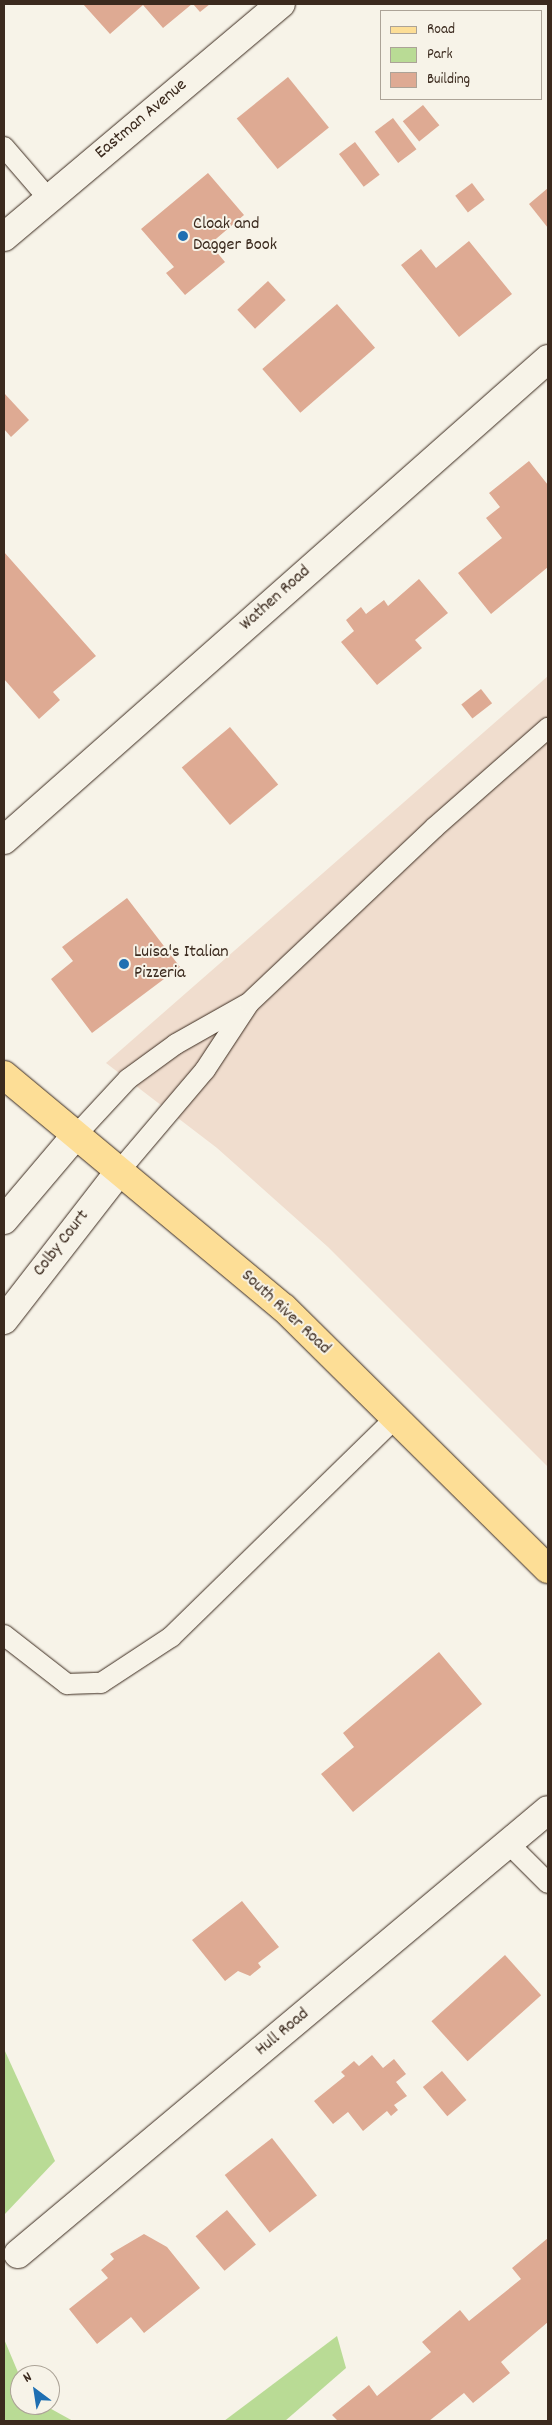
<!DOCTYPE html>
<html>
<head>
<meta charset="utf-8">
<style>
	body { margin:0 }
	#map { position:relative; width:552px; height:2425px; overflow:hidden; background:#f7f3e8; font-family:Dekko,sans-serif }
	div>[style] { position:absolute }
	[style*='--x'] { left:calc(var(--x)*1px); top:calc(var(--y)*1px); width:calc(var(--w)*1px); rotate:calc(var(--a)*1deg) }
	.built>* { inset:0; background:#f0ddce }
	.green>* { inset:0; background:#b9db95 }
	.building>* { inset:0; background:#deaa93; transform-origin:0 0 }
	.roads { filter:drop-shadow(0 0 1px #3b2a1e) drop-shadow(0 0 1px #3b2a1e) }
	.service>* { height:20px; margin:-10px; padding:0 10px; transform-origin:10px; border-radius:10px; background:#f7f3e8 }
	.minor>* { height:28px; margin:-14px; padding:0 14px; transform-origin:14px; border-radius:14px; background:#f7f3e8 }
	.primary>* { height:28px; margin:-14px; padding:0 14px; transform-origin:14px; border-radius:14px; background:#fdde96 }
	.dots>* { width:14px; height:14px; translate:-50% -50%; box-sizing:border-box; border:2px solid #f7f3e8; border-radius:50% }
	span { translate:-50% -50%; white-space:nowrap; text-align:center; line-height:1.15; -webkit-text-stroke:4px #f7f3e8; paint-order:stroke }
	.street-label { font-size:18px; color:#3b2a1e }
	.poi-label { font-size:18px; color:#3b2a1e }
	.left { translate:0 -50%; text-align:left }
	.frame { position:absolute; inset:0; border:5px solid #3b2a1e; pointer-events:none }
	.legend { position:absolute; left:380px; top:10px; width:162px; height:90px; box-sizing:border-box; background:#f7f3e8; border:1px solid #aca397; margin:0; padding:6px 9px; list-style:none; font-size:15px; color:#3b2a1e }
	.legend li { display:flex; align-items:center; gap:10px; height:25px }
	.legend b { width:25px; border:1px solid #aca397 }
	.north { position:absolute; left:10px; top:2365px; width:50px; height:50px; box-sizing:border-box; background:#f7f3e8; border:1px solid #aca397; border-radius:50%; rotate:329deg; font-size:14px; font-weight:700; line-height:20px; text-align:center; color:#3b2a1e }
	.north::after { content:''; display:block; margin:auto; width:18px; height:22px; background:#1f6fb2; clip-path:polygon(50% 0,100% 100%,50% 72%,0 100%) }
</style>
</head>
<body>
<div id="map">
	<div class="built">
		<i style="clip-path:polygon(548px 676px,548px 1467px,328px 1247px,217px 1148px,106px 1063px)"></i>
	</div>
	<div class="green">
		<i style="clip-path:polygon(4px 2049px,55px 2161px,4px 2215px)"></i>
		<i style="clip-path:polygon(337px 2336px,346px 2368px,285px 2421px,224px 2421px)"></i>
		<i style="clip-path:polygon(4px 2339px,20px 2377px,20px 2405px,44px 2405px,73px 2421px,4px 2421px)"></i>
	</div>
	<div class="building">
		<i style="clip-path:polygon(83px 4px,192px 4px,163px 28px,143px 5px,110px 34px)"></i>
		<i style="clip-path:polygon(193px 4px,210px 4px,200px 12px)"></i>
		<i style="left:288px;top:77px;width:65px;height:66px;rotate:51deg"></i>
		<i style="left:423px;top:105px;width:26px;height:26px;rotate:51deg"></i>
		<i style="left:393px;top:118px;width:39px;height:23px;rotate:53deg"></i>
		<i style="left:355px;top:142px;width:41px;height:20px;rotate:53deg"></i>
		<i style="clip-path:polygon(208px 173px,244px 215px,210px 244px,225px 262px,185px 295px,166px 273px,174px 267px,141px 229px)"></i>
		<i style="left:472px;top:183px;width:21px;height:21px;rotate:53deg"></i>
		<i style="clip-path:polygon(548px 188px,548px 228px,529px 204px)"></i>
		<i style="clip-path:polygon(469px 241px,512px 294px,459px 337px,401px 265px,421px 249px,436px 268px)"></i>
		<i style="left:268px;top:281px;width:26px;height:42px;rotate:47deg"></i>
		<i style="left:337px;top:304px;width:58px;height:99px;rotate:49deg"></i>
		<i style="clip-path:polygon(4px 393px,29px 420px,11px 437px,4px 429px)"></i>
		<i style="clip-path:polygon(529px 461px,548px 485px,548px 567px,491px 614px,458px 573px,502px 538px,486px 518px,500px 507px,489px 493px)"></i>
		<i style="clip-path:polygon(4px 552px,96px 656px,53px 692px,60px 700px,39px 719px,4px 679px)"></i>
		<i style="clip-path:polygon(419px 579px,448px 613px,415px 640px,422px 648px,377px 685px,341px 642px,354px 631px,346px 620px,361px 607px,366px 614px,384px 600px,388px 606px)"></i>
		<i style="left:481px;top:689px;width:18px;height:25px;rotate:52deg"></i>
		<i style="left:230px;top:727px;width:75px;height:63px;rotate:50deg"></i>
		<i style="clip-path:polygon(127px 898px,180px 967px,92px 1033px,51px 979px,73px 961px,62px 947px)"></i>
		<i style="clip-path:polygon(439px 1652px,482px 1704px,353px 1812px,321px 1774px,354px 1747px,343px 1733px)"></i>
		<i style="clip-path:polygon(242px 1901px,279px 1947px,258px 1963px,261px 1967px,250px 1976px,238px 1971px,225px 1981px,192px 1940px)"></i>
		<i style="left:505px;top:1955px;width:54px;height:99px;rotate:48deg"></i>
		<i style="clip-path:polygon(372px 2055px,383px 2068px,394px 2059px,406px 2074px,396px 2082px,407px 2096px,394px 2105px,398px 2110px,391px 2116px,387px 2111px,363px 2131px,348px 2112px,333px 2124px,314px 2101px,345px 2076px,341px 2072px,354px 2061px,359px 2066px)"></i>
		<i style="left:442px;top:2071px;width:38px;height:25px;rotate:50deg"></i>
		<i style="left:272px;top:2138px;width:73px;height:60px;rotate:52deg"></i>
		<i style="left:227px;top:2210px;width:45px;height:41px;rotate:50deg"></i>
		<i style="clip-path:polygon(144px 2234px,167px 2247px,200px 2288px,144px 2333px,131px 2317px,97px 2344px,69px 2309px,108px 2278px,101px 2270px,114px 2259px,110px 2254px)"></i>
		<i style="clip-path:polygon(548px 2238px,548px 2322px,501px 2362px,510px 2373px,473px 2403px,464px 2393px,429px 2421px,338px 2421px,332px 2415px,369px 2385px,377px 2396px,431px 2352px,422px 2342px,460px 2310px,469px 2321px,521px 2279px,512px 2268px)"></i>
	</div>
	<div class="roads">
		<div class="service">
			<i style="--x:4;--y:147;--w:67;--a:49.2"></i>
			<i style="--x:77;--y:1134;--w:75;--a:-47.2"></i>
			<i style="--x:128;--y:1079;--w:59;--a:-36.1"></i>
			<i style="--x:176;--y:1044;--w:79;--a:-29.5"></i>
			<i style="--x:121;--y:1169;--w:130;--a:-49.7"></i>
			<i style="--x:205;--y:1070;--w:80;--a:-56.7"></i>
			<i style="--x:249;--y:1003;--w:255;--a:-43.4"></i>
			<i style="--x:434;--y:828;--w:152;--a:-41.3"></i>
			<i style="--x:4;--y:1635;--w:80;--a:37.9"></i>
			<i style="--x:67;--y:1684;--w:34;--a:-2"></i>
			<i style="--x:101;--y:1683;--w:84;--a:-33.3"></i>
			<i style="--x:171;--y:1637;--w:310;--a:-44.3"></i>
			<i style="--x:509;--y:1844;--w:55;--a:45"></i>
		</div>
		<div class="minor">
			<i style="--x:4;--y:237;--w:362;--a:-40.1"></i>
			<i style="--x:4;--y:840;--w:726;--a:-41.48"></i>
			<i style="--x:4;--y:1220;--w:113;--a:-49.7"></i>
			<i style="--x:4;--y:1320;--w:191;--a:-52.2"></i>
			<i style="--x:18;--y:2254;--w:691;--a:-39.95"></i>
		</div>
		<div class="primary">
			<i style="--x:4;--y:1075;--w:364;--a:39.8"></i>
			<i style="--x:284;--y:1308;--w:371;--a:44.7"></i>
		</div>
	</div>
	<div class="dots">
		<i style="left:183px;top:236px;background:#1f6fb2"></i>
		<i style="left:124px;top:964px;background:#1f6fb2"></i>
	</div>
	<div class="street-label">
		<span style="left:142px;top:120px;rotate:-40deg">Eastman Avenue</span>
		<span style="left:276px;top:599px;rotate:-42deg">Wathen Road</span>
		<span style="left:62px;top:1244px;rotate:-52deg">Colby Court</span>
		<span style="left:285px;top:1313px;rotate:43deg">South River Road</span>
		<span style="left:283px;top:2033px;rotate:-40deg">Hull Road</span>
	</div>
	<div class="poi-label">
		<span class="left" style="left:193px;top:236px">Cloak and<br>Dagger Book</span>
		<span class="left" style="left:134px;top:964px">Luisa's Italian<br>Pizzeria</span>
	</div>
	<div class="frame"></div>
	<ul class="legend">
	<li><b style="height:6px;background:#fdde96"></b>Road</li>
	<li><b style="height:14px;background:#b9db95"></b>Park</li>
	<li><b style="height:14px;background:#deaa93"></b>Building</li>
	</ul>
	<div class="north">N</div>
</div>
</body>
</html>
